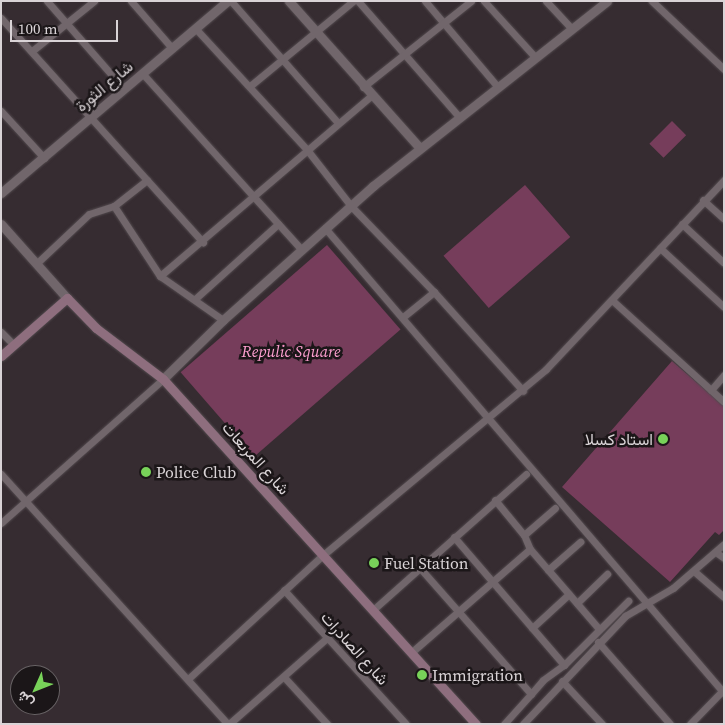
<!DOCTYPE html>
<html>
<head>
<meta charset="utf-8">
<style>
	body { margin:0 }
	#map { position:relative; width:725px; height:725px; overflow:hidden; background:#362c31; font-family:"Source Serif 4",Vazirmatn,serif }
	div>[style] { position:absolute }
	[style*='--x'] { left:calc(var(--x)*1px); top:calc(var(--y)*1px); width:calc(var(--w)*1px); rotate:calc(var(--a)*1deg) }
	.green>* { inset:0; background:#763d5b; transform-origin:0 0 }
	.roads { filter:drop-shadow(0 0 1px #524a4e) drop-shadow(0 0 1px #524a4e) }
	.minor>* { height:7px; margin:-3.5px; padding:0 3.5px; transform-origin:3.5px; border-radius:3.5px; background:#71666b }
	.tertiary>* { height:9px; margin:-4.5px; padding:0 4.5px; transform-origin:4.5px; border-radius:4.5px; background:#71666b }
	.secondary>* { height:9px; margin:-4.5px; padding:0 4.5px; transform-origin:4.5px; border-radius:4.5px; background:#8e6e7e }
	.dots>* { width:14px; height:14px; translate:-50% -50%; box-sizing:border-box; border:2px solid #1b1618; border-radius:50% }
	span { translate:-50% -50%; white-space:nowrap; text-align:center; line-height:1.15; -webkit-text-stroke:5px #1b1618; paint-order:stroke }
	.street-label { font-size:16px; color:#d9d3d6 }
	.park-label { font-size:16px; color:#fe9fd0; font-style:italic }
	.poi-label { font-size:16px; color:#d9d3d6 }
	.right { translate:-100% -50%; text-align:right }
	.left { translate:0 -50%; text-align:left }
	.frame { position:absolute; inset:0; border:2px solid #d9d3d6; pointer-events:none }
	.north { position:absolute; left:10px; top:665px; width:50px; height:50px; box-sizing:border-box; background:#1b1618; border:1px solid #676264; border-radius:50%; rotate:226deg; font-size:14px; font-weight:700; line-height:20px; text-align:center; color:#d9d3d6 }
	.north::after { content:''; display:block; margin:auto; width:18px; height:22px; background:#78d259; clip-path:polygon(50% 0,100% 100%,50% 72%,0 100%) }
	.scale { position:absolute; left:10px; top:20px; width:108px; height:22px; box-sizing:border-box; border:2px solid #d9d3d6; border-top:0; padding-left:6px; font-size:15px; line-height:18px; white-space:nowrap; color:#d9d3d6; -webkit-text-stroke:4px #1b1618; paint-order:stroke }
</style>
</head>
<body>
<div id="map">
	<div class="green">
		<i style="left:672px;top:121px;width:20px;height:32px;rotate:45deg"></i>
		<i style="left:525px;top:185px;width:69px;height:108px;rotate:49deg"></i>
		<i style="left:327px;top:245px;width:112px;height:194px;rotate:49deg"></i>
		<i style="clip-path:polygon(672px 361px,724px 406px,724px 530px,719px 535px,715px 532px,670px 582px,562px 487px)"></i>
	</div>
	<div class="roads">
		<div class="minor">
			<i style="--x:47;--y:1;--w:117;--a:48.8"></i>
			<i style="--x:131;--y:1;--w:62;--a:48.9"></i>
			<i style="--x:231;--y:1;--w:162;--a:48.7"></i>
			<i style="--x:358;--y:1;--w:155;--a:48.9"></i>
			<i style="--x:425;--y:1;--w:113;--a:49.7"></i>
			<i style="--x:484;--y:1;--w:76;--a:47.7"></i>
			<i style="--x:546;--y:1;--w:38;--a:47"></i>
			<i style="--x:652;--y:1;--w:99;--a:43.4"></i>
			<i style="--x:1;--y:18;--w:302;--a:48"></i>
			<i style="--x:196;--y:29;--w:166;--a:47.4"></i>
			<i style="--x:308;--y:151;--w:70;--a:52"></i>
			<i style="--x:351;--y:206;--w:120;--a:46"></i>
			<i style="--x:434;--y:292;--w:133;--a:48"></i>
			<i style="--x:32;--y:51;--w:80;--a:-38.9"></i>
			<i style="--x:142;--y:73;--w:237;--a:47.9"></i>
			<i style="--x:250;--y:86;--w:134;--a:-39.5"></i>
			<i style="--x:363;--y:87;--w:138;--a:-38.5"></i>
			<i style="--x:1;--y:111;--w:64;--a:47.5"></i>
			<i style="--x:703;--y:200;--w:28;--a:42"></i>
			<i style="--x:114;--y:206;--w:84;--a:56.7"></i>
			<i style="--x:160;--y:276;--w:77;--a:34.9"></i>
			<i style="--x:682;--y:224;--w:57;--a:42.9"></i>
			<i style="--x:325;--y:228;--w:613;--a:49.37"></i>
			<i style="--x:660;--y:248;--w:87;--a:42.7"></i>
			<i style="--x:37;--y:263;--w:71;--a:-43.3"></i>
			<i style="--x:89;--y:214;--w:26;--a:-18"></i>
			<i style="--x:114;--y:206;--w:42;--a:-38.2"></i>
			<i style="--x:160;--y:276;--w:279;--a:-40.5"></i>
			<i style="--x:195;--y:299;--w:112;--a:-42.1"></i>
			<i style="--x:613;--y:301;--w:150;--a:42.3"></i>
			<i style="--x:403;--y:317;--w:40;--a:-39"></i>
			<i style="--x:1;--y:332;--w:18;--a:45"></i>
			<i style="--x:711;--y:390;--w:20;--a:-49"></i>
			<i style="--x:1;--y:474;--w:338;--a:47.8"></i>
			<i style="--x:526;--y:474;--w:142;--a:138.4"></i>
			<i style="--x:420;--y:568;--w:168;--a:48.6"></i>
			<i style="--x:531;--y:694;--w:18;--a:-49"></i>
			<i style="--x:543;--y:680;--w:26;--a:-36"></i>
			<i style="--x:564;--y:665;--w:91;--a:-45"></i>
			<i style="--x:495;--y:500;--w:45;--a:50.4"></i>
			<i style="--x:524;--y:535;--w:15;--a:67"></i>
			<i style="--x:530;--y:549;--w:106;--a:49.2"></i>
			<i style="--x:1;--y:523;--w:217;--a:-41.6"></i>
			<i style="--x:524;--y:535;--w:41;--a:-41.1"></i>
			<i style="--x:454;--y:537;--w:169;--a:49.3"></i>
			<i style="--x:717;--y:553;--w:9;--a:36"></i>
			<i style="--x:548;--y:570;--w:43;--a:-41.2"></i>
			<i style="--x:695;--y:572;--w:38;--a:41"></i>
			<i style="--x:284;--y:590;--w:181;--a:47.7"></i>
			<i style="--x:577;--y:603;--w:42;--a:-44"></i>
			<i style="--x:374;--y:609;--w:62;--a:-41.7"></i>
			<i style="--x:532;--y:628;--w:50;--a:-42.6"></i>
			<i style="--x:598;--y:642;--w:109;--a:48.7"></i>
			<i style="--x:413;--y:651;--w:155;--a:-41.1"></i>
			<i style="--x:284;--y:677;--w:64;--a:47.5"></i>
			<i style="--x:188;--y:679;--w:183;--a:-42.6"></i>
			<i style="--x:323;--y:555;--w:290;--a:-39.8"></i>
			<i style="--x:546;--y:369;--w:260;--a:-46.7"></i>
			<i style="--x:562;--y:681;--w:59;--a:47.1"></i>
			<i style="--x:229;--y:724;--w:130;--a:-41.3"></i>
			<i style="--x:504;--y:724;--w:40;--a:-48"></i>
			<i style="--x:523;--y:724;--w:149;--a:-46.6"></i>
			<i style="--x:625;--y:616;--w:56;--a:-30.3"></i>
			<i style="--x:673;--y:588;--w:67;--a:-40.8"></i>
			<i style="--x:690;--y:724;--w:49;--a:-45.8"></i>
		</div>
		<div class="tertiary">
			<i style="--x:289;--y:1;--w:197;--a:48.3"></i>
			<i style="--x:1;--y:193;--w:297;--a:-40.3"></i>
			<i style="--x:1;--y:224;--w:99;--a:48.3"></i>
			<i style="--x:163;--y:379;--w:84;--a:-44.5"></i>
			<i style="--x:223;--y:320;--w:201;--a:-41.8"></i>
			<i style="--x:373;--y:186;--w:298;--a:-38.3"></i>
		</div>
		<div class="secondary">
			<i style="--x:1;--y:356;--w:88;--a:-41.3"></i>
			<i style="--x:67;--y:298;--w:42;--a:46"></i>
			<i style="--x:96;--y:328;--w:84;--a:37.3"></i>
			<i style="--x:163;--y:379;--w:466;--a:47.8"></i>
		</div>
	</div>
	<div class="dots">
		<i style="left:663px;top:439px;background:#78d259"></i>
		<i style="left:146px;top:472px;background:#78d259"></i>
		<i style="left:374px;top:563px;background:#78d259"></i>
		<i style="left:422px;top:675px;background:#78d259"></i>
	</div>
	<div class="street-label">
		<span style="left:104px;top:86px;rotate:-40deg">شارع الثورة</span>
		<span style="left:256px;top:458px;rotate:48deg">شارع المربعات</span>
		<span style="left:355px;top:648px;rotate:48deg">شارع الصادرات</span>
	</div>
	<div class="park-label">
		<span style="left:291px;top:351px">Repulic Square</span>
	</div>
	<div class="poi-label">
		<span class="right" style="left:653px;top:439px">استاد كسلا</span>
		<span class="left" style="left:156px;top:472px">Police Club</span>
		<span class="left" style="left:384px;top:563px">Fuel Station</span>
		<span class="left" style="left:432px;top:675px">Immigration</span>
	</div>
	<div class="frame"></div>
	<div class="north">ش</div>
	<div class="scale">100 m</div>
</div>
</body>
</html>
